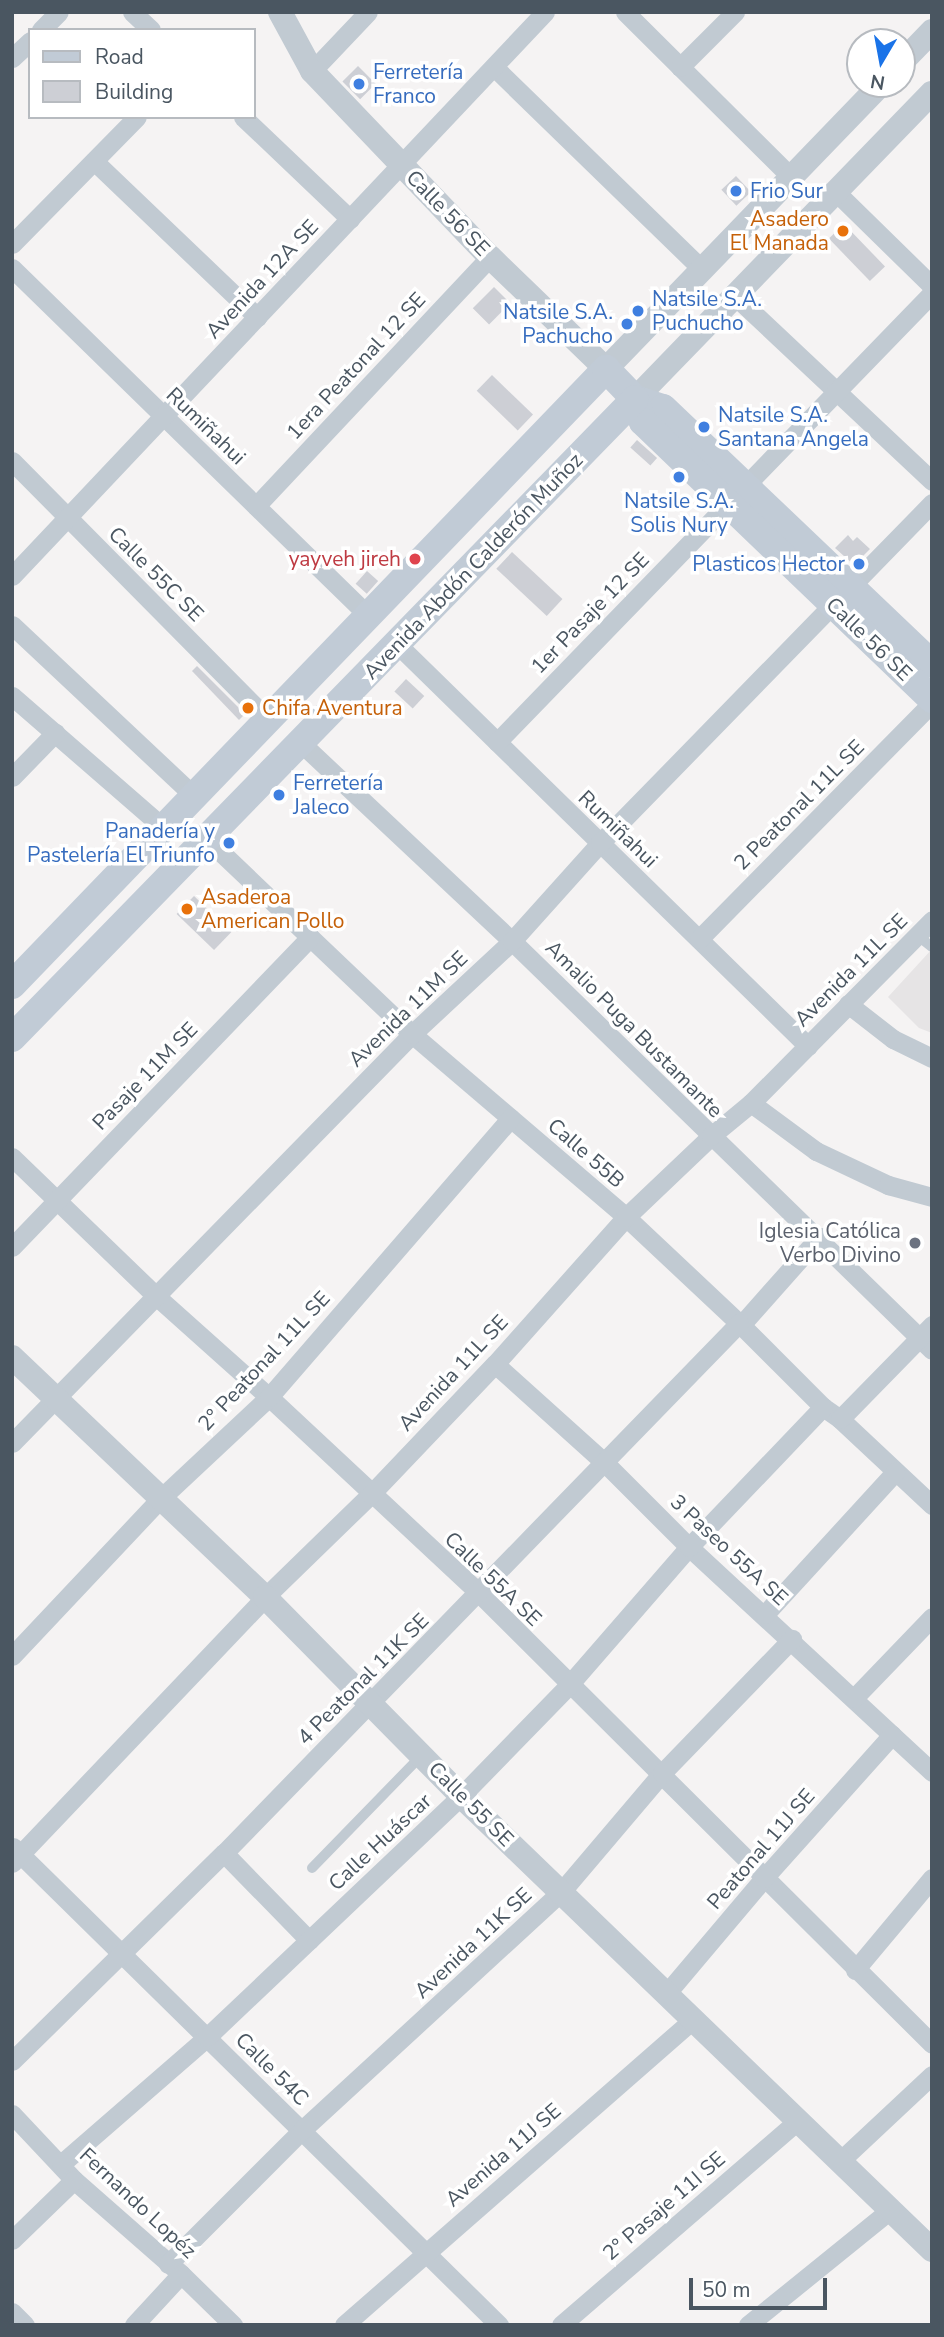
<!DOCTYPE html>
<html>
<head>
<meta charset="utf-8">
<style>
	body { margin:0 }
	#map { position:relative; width:944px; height:2337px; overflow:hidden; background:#f5f3f3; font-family:"Nunito Sans",sans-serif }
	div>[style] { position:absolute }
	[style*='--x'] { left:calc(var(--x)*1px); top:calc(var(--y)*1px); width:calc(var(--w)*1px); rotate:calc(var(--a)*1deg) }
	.education>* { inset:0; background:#e6e4e5 }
	.building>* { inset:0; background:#cdcfd5; transform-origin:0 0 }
	.service>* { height:10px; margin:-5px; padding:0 5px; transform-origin:5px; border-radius:5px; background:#c1cad2 }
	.minor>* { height:19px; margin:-9.5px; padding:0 9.5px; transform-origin:9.5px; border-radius:9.5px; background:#c1cad2 }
	.tertiary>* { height:24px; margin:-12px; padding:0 12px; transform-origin:12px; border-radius:12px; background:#c1cad2 }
	.secondary>* { height:28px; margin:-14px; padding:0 14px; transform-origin:14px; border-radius:14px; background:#c1cbd6 }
	.dots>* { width:19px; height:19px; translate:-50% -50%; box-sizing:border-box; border:4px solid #fff; border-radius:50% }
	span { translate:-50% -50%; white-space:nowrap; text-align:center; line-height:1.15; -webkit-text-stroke:7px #fff; paint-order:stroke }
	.shop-label { font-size:21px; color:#366cbe }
	.left { translate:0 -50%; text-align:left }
	.right { translate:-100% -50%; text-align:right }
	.street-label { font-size:21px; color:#4a5661 }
	.food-label { font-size:21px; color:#c56008 }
	.health-label { font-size:21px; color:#be3a42 }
	.worship-label { font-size:21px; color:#5b616d }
	.frame { position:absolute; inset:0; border:14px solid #4a5661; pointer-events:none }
	.legend { position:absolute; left:28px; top:28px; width:228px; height:91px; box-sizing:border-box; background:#fff; border:2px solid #b7bbc0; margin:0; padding:9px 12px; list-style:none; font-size:21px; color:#4a5661 }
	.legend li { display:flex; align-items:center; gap:14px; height:35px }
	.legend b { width:35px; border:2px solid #b7bbc0 }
	.north { position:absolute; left:846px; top:28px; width:70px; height:70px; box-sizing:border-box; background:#fff; border:2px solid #b7bbc0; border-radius:50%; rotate:190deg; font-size:19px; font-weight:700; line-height:28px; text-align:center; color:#4a5661 }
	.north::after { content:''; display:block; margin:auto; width:24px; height:32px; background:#1a73e8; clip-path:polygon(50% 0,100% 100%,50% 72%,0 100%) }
	.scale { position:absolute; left:689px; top:2278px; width:138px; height:32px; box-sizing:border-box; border:4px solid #4a5661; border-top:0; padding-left:9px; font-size:21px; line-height:24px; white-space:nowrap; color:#4a5661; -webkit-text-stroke:5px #fff; paint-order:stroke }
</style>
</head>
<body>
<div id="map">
	<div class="education">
		<i style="clip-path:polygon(932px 949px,932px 1033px,919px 1028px,888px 997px)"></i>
	</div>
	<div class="building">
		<i style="left:358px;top:66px;width:25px;height:22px;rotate:45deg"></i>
		<i style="left:736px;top:176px;width:22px;height:20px;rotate:47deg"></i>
		<i style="left:844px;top:224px;width:59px;height:21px;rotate:46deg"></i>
		<i style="left:494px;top:287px;width:23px;height:30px;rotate:45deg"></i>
		<i style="left:492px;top:375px;width:57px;height:22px;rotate:44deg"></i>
		<i style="left:637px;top:440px;width:27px;height:10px;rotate:42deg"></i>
		<i style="clip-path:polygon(848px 535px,853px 541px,857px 537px,870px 549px,854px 565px,835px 548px)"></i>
		<i style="left:512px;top:552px;width:69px;height:23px;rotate:43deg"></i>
		<i style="left:367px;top:571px;width:15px;height:17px;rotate:42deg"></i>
		<i style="clip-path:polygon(197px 666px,245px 714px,239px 720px,192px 671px)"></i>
		<i style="left:406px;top:679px;width:25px;height:17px;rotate:43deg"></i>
		<i style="left:194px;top:896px;width:52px;height:25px;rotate:44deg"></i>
	</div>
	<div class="service">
		<i style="--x:917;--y:935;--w:19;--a:39"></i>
		<i style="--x:312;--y:1868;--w:158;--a:-45.8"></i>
	</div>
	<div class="minor">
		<i style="--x:132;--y:12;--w:26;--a:43"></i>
		<i style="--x:625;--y:12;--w:234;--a:44.8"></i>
		<i style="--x:41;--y:30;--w:25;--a:-45"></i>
		<i style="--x:12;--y:58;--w:25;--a:-43"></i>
		<i style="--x:494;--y:67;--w:290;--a:44.2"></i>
		<i style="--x:680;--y:67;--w:78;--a:-45"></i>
		<i style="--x:312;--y:71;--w:81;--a:-46.5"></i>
		<i style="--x:243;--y:117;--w:148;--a:43.6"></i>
		<i style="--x:94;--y:161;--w:226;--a:43.7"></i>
		<i style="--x:836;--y:192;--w:134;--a:44.4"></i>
		<i style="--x:12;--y:244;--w:178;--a:-45.5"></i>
		<i style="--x:12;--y:268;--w:498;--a:44.3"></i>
		<i style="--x:735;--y:296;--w:270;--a:43.2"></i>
		<i style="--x:12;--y:461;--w:364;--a:45.3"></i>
		<i style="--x:744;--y:487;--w:270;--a:-45.9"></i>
		<i style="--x:256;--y:506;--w:342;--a:-46.8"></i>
		<i style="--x:12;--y:576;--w:776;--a:-46.62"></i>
		<i style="--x:851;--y:586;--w:116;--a:-45.7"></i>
		<i style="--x:12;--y:625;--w:250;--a:43.2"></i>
		<i style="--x:397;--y:644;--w:575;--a:44.37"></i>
		<i style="--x:12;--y:696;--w:201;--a:41"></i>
		<i style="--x:497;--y:742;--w:315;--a:-45.9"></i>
		<i style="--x:301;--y:743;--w:289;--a:43.2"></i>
		<i style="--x:512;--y:941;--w:586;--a:44.24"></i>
		<i style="--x:12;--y:777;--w:62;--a:-45.7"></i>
		<i style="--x:207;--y:839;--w:283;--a:43.6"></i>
		<i style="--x:412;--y:1034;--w:282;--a:40.5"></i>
		<i style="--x:626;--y:1217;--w:155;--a:43.2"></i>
		<i style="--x:739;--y:1323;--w:119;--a:45"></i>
		<i style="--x:823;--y:1407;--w:21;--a:35"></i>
		<i style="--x:840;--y:1419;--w:126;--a:43.1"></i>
		<i style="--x:699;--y:939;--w:332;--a:-45.4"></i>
		<i style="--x:848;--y:1004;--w:57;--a:37.9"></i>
		<i style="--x:893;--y:1039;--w:43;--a:26"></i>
		<i style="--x:751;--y:1103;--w:81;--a:36.4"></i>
		<i style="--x:816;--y:1151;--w:80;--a:25.3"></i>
		<i style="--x:888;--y:1185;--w:46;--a:15.3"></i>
		<i style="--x:12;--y:1157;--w:200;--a:44"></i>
		<i style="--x:156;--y:1296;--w:152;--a:41.8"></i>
		<i style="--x:269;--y:1397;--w:287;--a:43"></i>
		<i style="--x:479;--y:1593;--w:639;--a:44.87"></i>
		<i style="--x:12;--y:1247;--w:430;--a:-46.1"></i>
		<i style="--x:741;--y:1325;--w:118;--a:-48.4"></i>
		<i style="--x:495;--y:1364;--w:147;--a:42"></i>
		<i style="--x:604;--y:1462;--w:120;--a:45"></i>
		<i style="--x:689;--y:1547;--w:331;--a:42.8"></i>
		<i style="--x:840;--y:1419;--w:132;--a:-45.6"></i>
		<i style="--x:12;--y:1443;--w:572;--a:-45.64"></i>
		<i style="--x:412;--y:1034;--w:137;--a:-42.9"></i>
		<i style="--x:512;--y:941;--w:132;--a:-48.1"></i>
		<i style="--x:600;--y:843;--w:334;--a:-45.7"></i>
		<i style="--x:765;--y:1614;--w:193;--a:-47.5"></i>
		<i style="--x:12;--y:1656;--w:216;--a:-46.7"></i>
		<i style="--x:160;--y:1499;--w:149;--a:-43.1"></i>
		<i style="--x:269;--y:1397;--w:369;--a:-49.1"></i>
		<i style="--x:854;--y:1698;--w:112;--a:-46.1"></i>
		<i style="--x:13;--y:1847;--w:682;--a:44.52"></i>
		<i style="--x:224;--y:1853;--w:122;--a:45.7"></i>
		<i style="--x:12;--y:1863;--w:367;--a:-46.4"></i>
		<i style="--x:265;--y:1597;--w:148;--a:-44.2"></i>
		<i style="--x:371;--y:1494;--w:180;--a:-46.4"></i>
		<i style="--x:495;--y:1364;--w:197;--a:-48.3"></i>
		<i style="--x:626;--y:1217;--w:117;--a:-43.6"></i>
		<i style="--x:711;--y:1136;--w:52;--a:-39.5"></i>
		<i style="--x:751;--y:1103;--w:257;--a:-45.3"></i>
		<i style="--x:855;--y:1970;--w:120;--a:-50.1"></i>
		<i style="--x:666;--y:1994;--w:152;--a:-49.8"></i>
		<i style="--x:764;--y:1878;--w:192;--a:-48.2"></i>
		<i style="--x:12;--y:2061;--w:297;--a:-44.5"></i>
		<i style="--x:224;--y:1853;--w:739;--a:-45.82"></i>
		<i style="--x:12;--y:2114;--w:91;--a:46.8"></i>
		<i style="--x:74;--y:2180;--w:142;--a:41.3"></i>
		<i style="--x:181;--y:2274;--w:73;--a:44.4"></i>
		<i style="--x:840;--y:2161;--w:126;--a:-43.1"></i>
		<i style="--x:61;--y:2164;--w:194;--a:-41"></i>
		<i style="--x:207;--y:2037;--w:350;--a:-43.5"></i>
		<i style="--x:461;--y:1796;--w:153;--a:-45.8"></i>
		<i style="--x:568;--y:1686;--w:184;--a:-49"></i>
		<i style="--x:689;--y:1547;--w:194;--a:-46.3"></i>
		<i style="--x:12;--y:2240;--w:86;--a:-44.1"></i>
		<i style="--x:168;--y:2264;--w:190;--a:-45"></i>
		<i style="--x:302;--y:2130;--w:352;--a:-42.6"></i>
		<i style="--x:561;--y:1892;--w:156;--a:-49.7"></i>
		<i style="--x:662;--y:1773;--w:187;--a:-45.9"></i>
		<i style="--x:12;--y:2312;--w:18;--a:45"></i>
		<i style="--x:134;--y:2325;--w:69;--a:-47.3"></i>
		<i style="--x:344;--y:2325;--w:463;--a:-41.2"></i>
		<i style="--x:561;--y:2325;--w:312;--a:-40.8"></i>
		<i style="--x:748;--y:2325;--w:183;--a:-39"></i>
	</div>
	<div class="tertiary">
		<i style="--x:280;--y:12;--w:67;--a:61.5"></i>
		<i style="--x:312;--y:71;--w:257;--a:46.3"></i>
		<i style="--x:490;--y:257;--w:161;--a:44"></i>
		<i style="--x:606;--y:369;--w:396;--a:-46"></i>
		<i style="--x:902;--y:62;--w:43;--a:-45.9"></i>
		<i style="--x:635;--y:399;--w:426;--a:-45.9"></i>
		<i style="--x:12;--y:1357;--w:349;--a:43.5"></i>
		<i style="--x:265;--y:1597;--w:279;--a:45.4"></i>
		<i style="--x:461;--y:1796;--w:654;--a:43.95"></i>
	</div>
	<div class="secondary">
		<i style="--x:635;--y:399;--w:29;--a:18"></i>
		<i style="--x:663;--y:408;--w:371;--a:43.6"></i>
		<i style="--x:12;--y:985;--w:856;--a:-46.04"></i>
		<i style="--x:606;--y:369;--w:42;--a:46"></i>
		<i style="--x:635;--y:399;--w:24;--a:71"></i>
		<i style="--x:643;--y:422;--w:400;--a:43.8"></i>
		<i style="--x:12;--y:1038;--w:892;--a:-45.73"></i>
	</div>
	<div class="dots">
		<i style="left:359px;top:84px;background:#3f7fe0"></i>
		<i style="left:736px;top:191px;background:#3f7fe0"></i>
		<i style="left:843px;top:231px;background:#e8710a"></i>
		<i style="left:638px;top:311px;background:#3f7fe0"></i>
		<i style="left:627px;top:324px;background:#3f7fe0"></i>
		<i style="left:704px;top:427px;background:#3f7fe0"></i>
		<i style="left:679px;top:477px;background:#3f7fe0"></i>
		<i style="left:415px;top:559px;background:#e0444e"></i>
		<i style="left:859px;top:564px;background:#3f7fe0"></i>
		<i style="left:248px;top:708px;background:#e8710a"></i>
		<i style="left:279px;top:795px;background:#3f7fe0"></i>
		<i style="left:229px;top:843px;background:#3f7fe0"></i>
		<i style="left:187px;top:909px;background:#e8710a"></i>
		<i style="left:915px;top:1243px;background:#6b7280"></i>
	</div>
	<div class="shop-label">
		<span class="left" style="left:373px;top:84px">Ferretería<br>Franco</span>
		<span class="left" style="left:750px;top:191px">Frio Sur</span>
		<span class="left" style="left:652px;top:311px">Natsile S.A.<br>Puchucho</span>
		<span class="right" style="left:613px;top:324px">Natsile S.A.<br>Pachucho</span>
		<span class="left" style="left:718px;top:427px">Natsile S.A.<br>Santana Angela</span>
		<span style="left:679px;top:513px">Natsile S.A.<br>Solis Nury</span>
		<span class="right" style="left:845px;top:564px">Plasticos Hector</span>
		<span class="left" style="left:293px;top:795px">Ferretería<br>Jaleco</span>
		<span class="right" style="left:215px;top:843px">Panadería y<br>Pastelería El Triunfo</span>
	</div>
	<div class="street-label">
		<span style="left:448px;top:213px;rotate:46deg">Calle 56 SE</span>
		<span style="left:262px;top:279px;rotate:-47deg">Avenida 12A SE</span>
		<span style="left:356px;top:366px;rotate:-47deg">1era Peatonal 12 SE</span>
		<span style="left:206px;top:426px;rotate:44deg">Rumiñahui</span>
		<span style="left:473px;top:566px;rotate:-46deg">Avenida Abdón Calderón Muñoz</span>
		<span style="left:156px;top:574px;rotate:45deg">Calle 55C SE</span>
		<span style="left:590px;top:613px;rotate:-46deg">1er Pasaje 12 SE</span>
		<span style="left:869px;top:639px;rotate:44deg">Calle 56 SE</span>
		<span style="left:799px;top:805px;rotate:-45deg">2 Peatonal 11L SE</span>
		<span style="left:618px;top:829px;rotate:44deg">Rumiñahui</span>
		<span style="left:851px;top:970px;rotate:-45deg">Avenida 11L SE</span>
		<span style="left:408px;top:1009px;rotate:-44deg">Avenida 11M SE</span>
		<span style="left:634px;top:1029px;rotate:45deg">Amalio Puga Bustamante</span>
		<span style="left:145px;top:1076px;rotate:-46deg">Pasaje 11M SE</span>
		<span style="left:586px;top:1153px;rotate:41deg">Calle 55B</span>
		<span style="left:264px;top:1361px;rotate:-47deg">2° Peatonal 11L SE</span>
		<span style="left:453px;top:1373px;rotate:-47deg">Avenida 11L SE</span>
		<span style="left:729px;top:1550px;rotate:43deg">3 Paseo 55A SE</span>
		<span style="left:493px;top:1579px;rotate:44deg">Calle 55A SE</span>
		<span style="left:363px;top:1679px;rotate:-45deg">4 Peatonal 11K SE</span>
		<span style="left:471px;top:1804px;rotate:45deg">Calle 55 SE</span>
		<span style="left:380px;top:1842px;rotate:-43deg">Calle Huáscar</span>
		<span style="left:761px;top:1849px;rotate:-49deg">Peatonal 11J SE</span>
		<span style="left:473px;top:1943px;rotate:-43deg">Avenida 11K SE</span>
		<span style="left:272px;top:2069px;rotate:45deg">Calle 54C</span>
		<span style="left:503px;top:2155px;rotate:-41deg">Avenida 11J SE</span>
		<span style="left:138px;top:2203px;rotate:43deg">Fernando Lopéz</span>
		<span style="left:664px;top:2206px;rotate:-41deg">2° Pasaje 11I SE</span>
	</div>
	<div class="food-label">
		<span class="right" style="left:829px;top:231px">Asadero<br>El Manada</span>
		<span class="left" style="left:262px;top:708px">Chifa Aventura</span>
		<span class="left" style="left:201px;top:909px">Asaderoa<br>American Pollo</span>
	</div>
	<div class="health-label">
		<span class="right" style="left:401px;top:559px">yayveh jireh</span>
	</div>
	<div class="worship-label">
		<span class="right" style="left:901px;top:1243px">Iglesia Católica<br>Verbo Divino</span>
	</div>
	<div class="frame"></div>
	<ul class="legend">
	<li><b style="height:9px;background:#c1cbd6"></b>Road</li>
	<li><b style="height:19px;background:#cdcfd5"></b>Building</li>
	</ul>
	<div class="north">N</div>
	<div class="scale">50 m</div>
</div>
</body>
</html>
